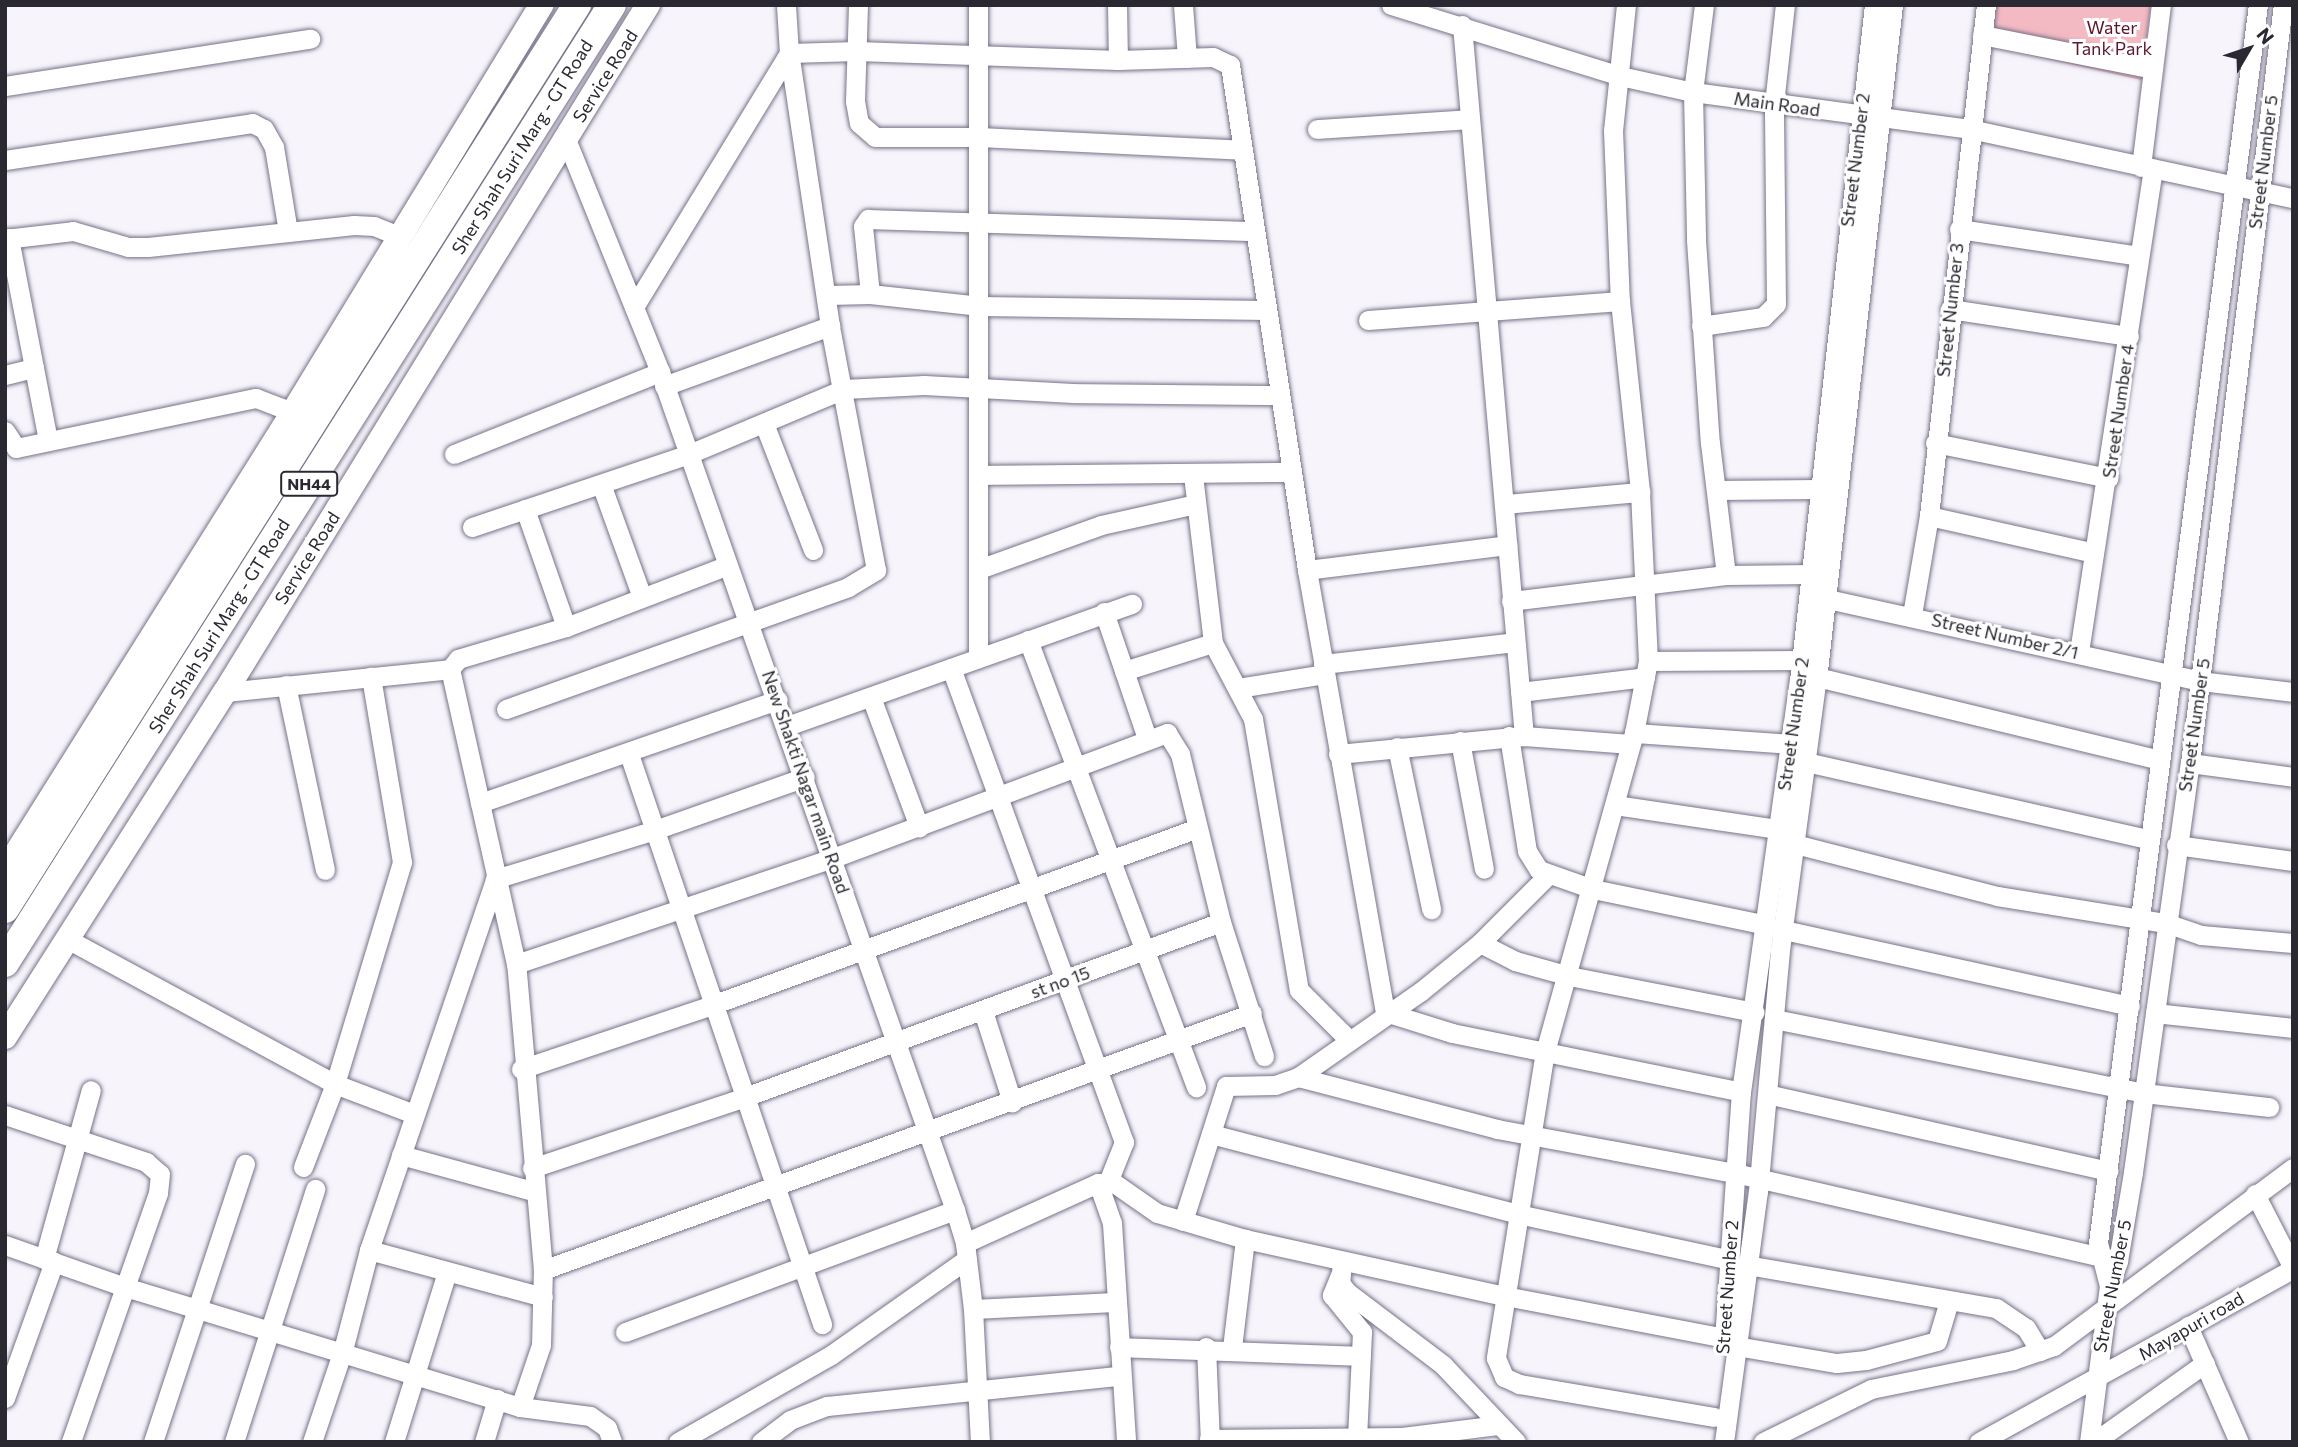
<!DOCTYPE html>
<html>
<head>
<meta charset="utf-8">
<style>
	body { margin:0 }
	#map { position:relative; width:2298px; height:1447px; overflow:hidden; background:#f7f5fb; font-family:Commissioner,sans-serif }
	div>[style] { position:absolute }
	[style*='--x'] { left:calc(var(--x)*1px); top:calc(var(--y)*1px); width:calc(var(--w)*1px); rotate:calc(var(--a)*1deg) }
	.green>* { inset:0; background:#f4bac3 }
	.roads { filter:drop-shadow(0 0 2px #787189) drop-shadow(0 0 2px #787189) }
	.minor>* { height:19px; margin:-9.5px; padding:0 9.5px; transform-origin:9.5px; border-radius:9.5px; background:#fff }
	.major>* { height:24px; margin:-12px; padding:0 12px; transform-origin:12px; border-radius:12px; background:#fff }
	.highway>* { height:28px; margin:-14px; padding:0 14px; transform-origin:14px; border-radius:14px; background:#fff }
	span { translate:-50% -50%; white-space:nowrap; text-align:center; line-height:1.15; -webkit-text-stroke:6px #fff; paint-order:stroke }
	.shield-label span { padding:2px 5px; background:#fff; border:2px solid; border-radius:5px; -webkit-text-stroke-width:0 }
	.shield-label { font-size:16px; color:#2a2831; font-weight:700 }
	.park-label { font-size:18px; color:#5d172b }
	.street-label { font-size:18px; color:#2a2831 }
	.frame { position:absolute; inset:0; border:7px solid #2a2831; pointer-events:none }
	.north { position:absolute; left:2214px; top:14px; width:70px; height:70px; -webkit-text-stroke:5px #fff; paint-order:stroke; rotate:51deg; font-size:19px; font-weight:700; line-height:28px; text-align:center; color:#2a2831 }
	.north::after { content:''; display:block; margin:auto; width:24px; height:32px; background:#2a2831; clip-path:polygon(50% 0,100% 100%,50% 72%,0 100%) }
</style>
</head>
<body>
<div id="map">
	<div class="green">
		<i style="clip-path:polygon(1995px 5px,2151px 5px,2141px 80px,1989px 46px)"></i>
	</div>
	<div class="roads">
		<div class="minor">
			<i style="--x:858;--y:5;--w:96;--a:91.8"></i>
			<i style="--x:855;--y:101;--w:22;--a:80"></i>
			<i style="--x:859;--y:123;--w:21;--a:41"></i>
			<i style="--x:875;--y:137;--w:104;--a:0"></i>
			<i style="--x:979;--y:137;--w:263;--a:2.8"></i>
			<i style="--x:1117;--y:5;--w:55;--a:89"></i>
			<i style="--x:1183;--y:5;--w:53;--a:85.7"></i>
			<i style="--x:1391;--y:5;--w:240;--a:17.2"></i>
			<i style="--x:1620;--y:76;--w:75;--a:12.4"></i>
			<i style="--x:1693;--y:92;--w:279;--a:7.6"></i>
			<i style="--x:1970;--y:129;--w:330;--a:12.1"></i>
			<i style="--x:1626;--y:5;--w:126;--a:95.9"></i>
			<i style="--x:1613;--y:130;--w:171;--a:87.7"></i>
			<i style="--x:1620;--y:301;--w:192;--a:84"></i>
			<i style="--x:1640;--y:492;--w:169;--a:87.3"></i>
			<i style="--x:1648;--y:661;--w:73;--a:101"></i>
			<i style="--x:1634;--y:733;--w:330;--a:105.6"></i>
			<i style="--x:1545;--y:1051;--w:311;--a:99.1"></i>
			<i style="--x:1496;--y:1358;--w:21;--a:67"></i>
			<i style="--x:1504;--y:1377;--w:17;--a:25"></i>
			<i style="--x:1519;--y:1384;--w:198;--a:9.6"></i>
			<i style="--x:1704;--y:5;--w:88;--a:97.2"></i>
			<i style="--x:1693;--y:92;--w:148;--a:88.8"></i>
			<i style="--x:1696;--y:240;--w:203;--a:86.1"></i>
			<i style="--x:1710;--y:443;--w:133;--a:83.1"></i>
			<i style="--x:1726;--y:575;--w:86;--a:-0.7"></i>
			<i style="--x:1462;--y:25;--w:714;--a:85.02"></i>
			<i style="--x:1982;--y:35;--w:174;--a:11.2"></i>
			<i style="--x:5;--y:86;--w:309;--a:-8.8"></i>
			<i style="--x:1317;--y:129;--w:153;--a:-3.7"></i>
			<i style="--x:566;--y:139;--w:251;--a:68"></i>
			<i style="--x:660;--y:372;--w:888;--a:70.61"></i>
			<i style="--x:955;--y:1210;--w:34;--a:73"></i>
			<i style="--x:965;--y:1243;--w:66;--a:83.1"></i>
			<i style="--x:973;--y:1309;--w:133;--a:87"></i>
			<i style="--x:5;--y:160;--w:250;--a:-8.5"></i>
			<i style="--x:252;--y:123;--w:13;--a:27"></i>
			<i style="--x:264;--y:129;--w:21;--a:61"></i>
			<i style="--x:274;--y:147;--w:86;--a:80.6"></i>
			<i style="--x:2141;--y:167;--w:163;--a:-83"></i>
			<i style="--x:1959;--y:229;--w:182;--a:8.5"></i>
			<i style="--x:9;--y:238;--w:206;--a:79.1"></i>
			<i style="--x:5;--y:239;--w:68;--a:-6.7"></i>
			<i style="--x:73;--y:231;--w:57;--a:16.2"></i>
			<i style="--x:128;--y:247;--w:20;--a:0"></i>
			<i style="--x:148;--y:247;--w:207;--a:-6.1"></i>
			<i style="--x:354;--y:225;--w:20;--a:3"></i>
			<i style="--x:374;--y:226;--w:29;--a:22"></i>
			<i style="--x:870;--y:294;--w:68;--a:-95.9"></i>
			<i style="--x:863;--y:226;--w:9;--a:-54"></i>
			<i style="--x:868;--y:219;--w:387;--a:1.8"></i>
			<i style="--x:828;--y:295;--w:42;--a:-1.4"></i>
			<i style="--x:870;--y:294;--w:111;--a:6.2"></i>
			<i style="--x:980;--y:306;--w:286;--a:0.8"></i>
			<i style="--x:634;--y:307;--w:298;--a:-58.6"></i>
			<i style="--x:789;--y:53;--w:68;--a:-1.7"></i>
			<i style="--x:857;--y:51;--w:261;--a:2"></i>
			<i style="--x:1118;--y:60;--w:95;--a:-1.8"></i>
			<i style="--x:1213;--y:57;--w:19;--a:25"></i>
			<i style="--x:1230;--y:65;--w:511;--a:81.33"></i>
			<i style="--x:1307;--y:570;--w:449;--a:80"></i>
			<i style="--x:1950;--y:309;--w:181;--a:8.6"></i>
			<i style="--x:1368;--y:320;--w:253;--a:-4.3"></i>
			<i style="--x:1701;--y:326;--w:63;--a:-8.3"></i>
			<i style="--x:1763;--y:317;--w:18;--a:-45"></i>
			<i style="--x:1776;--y:304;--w:200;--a:-90.6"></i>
			<i style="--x:1774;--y:104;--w:100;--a:-83.7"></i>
			<i style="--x:5;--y:375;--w:30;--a:-14"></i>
			<i style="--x:664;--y:386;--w:177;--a:-19.9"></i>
			<i style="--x:765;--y:426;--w:133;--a:68.8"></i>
			<i style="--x:5;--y:431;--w:20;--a:57"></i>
			<i style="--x:16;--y:448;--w:245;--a:-11.8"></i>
			<i style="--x:256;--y:398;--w:40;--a:21"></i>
			<i style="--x:1935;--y:443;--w:177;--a:11.4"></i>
			<i style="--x:454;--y:454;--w:222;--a:-21.7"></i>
			<i style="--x:980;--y:475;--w:312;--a:-0.6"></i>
			<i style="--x:1193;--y:475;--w:169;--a:83.2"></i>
			<i style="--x:1213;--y:643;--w:86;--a:62.2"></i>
			<i style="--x:1253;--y:719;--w:275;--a:80.4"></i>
			<i style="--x:1299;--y:990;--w:69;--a:45"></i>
			<i style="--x:601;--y:484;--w:120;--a:70.1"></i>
			<i style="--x:1717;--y:490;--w:101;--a:-0.6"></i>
			<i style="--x:1505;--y:504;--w:136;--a:-5.1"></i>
			<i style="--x:525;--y:509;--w:125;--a:70.8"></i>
			<i style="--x:1929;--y:516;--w:169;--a:12.6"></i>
			<i style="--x:472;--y:527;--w:229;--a:-18.6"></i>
			<i style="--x:689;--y:454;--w:168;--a:-22.8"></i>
			<i style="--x:844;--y:389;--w:80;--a:-2.9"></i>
			<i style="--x:924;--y:385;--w:149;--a:3.1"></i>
			<i style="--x:1073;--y:393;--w:207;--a:0.6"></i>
			<i style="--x:979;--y:569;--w:130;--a:-19.8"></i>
			<i style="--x:1101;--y:525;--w:97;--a:-12.5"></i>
			<i style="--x:1307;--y:570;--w:202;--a:-7.1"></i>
			<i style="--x:1814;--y:596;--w:395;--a:12.4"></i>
			<i style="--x:2200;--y:681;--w:94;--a:6.7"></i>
			<i style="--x:1511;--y:601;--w:217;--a:-6.9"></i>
			<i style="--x:1104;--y:612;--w:133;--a:71.2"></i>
			<i style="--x:1912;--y:615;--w:100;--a:-80.3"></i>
			<i style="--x:1929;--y:516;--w:514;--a:-83.64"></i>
			<i style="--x:1028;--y:640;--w:478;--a:69.4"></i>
			<i style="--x:2079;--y:652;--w:489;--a:-81.3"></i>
			<i style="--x:978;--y:658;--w:653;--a:-90"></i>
			<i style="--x:1648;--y:661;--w:153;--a:-0.4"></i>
			<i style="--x:1323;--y:664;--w:193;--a:-6.5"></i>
			<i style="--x:951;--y:668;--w:505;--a:69.95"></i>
			<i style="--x:1124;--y:1142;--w:43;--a:111.8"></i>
			<i style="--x:1124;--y:671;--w:93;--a:-17.5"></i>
			<i style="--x:1817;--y:677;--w:353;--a:13.6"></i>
			<i style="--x:286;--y:685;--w:189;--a:78.1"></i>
			<i style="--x:1238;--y:688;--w:87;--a:-9.2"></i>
			<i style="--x:225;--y:692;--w:226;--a:-5.8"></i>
			<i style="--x:1520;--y:692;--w:126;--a:-6.8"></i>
			<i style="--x:871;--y:697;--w:139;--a:69.7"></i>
			<i style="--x:506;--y:709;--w:363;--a:-19.6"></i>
			<i style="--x:848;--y:587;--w:33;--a:-31"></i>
			<i style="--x:876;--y:570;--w:248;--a:-100.7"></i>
			<i style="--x:830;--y:326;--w:276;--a:-98.5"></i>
			<i style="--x:789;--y:53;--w:48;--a:-93.6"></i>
			<i style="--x:787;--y:726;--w:366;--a:-19.5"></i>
			<i style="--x:1634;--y:733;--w:156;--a:4"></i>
			<i style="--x:1509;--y:736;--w:116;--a:81.1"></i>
			<i style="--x:1527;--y:851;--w:22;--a:58"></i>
			<i style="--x:1539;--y:870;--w:57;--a:19.4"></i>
			<i style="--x:1593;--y:889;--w:178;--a:11.7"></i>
			<i style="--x:1460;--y:741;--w:130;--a:79.4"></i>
			<i style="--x:1397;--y:747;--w:166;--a:78.1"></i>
			<i style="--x:629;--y:754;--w:602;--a:71.29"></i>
			<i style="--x:1338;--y:754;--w:187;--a:-5.5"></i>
			<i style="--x:1524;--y:736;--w:107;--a:4.3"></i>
			<i style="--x:1806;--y:762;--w:351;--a:12.7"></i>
			<i style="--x:2190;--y:763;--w:104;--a:7.7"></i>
			<i style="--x:480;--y:803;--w:315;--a:-19.1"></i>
			<i style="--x:1615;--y:805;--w:165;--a:8.4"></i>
			<i style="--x:1795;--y:844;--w:209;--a:14.4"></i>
			<i style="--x:1997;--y:896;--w:171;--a:9.1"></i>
			<i style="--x:2166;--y:923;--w:37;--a:19"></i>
			<i style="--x:2201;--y:935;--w:92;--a:5"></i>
			<i style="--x:2176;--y:845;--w:118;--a:7.8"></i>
			<i style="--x:1784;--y:930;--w:354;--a:12.4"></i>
			<i style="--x:67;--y:939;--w:305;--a:28.4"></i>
			<i style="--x:335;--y:1084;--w:85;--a:20.8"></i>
			<i style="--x:1480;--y:943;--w:39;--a:27"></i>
			<i style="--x:1515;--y:961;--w:56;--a:15.5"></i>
			<i style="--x:1569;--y:976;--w:189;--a:11"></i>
			<i style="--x:516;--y:964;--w:334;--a:-18.5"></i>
			<i style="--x:833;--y:858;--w:357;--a:-20.5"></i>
			<i style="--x:1167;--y:733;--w:25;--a:58"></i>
			<i style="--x:1180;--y:754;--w:173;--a:76.3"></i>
			<i style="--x:1221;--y:922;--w:141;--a:72.2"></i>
			<i style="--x:983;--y:1011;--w:96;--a:72.3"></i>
			<i style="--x:1385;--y:1012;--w:70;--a:17.4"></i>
			<i style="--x:1452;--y:1033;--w:295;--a:11.5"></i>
			<i style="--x:2155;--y:1013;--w:139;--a:6.2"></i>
			<i style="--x:1774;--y:1019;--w:377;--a:11.3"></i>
			<i style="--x:2144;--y:1093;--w:126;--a:6.4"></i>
			<i style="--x:521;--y:1069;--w:201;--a:-18.5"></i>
			<i style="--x:712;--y:1005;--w:514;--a:-20.02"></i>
			<i style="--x:1298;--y:1077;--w:206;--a:14.6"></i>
			<i style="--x:1497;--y:1129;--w:242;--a:10.5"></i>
			<i style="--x:1735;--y:1173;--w:385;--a:12.9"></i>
			<i style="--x:1767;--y:1094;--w:350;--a:12.7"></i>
			<i style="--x:5;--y:1115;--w:149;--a:18.4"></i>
			<i style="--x:146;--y:1162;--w:18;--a:41"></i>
			<i style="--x:160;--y:1174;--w:19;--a:96"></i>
			<i style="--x:158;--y:1193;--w:264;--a:109.3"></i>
			<i style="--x:1211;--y:1134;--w:317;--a:14.6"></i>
			<i style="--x:1518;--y:1214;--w:217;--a:12.2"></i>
			<i style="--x:401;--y:1155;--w:137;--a:15.3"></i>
			<i style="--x:303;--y:1167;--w:89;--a:-68.9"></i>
			<i style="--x:335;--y:1084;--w:232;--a:-73.2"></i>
			<i style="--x:402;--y:862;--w:188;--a:-99.5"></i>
			<i style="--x:532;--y:1168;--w:225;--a:-18.4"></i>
			<i style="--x:745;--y:1097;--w:507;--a:-20.19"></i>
			<i style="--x:1098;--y:1183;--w:16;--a:0"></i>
			<i style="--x:1114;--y:1183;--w:52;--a:34.9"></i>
			<i style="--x:1157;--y:1213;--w:92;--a:16.5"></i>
			<i style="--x:1245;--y:1239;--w:266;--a:12.4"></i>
			<i style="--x:1505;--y:1296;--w:224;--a:10.8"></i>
			<i style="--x:2255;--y:1194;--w:83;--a:62.8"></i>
			<i style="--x:1183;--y:1221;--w:142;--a:-72.3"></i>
			<i style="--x:1226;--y:1086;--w:49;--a:-1.2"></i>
			<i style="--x:1275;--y:1085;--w:24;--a:-19"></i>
			<i style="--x:1298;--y:1077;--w:149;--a:-34.9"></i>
			<i style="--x:1420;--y:992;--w:77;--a:-39.2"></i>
			<i style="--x:1480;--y:943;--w:98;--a:-45"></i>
			<i style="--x:965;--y:1243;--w:146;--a:-24.3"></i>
			<i style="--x:1098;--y:1183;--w:42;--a:70.7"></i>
			<i style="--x:1112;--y:1223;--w:219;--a:86.3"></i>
			<i style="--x:5;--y:1245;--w:127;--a:19.3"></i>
			<i style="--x:125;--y:1287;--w:413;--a:16.9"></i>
			<i style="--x:520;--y:1407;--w:71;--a:7.3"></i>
			<i style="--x:590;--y:1416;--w:21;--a:35"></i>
			<i style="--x:607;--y:1428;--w:15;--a:70"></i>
			<i style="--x:369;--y:1250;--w:180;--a:15.1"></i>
			<i style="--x:44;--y:1259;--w:175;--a:-74.5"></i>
			<i style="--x:1342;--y:1262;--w:21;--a:95"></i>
			<i style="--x:1340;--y:1283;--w:11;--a:52"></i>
			<i style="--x:1347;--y:1292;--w:121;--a:37.2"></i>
			<i style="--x:1443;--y:1365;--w:106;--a:46.5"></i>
			<i style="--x:1747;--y:1265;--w:253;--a:9.8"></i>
			<i style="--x:1996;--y:1308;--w:36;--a:34"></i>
			<i style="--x:2026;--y:1328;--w:27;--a:59"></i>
			<i style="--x:543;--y:1270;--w:754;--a:-19.92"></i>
			<i style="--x:1340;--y:1275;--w:22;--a:112"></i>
			<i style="--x:1332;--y:1295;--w:48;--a:51"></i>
			<i style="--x:1362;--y:1332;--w:105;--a:92.7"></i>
			<i style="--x:2109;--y:1286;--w:44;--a:-104.3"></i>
			<i style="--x:2098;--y:1243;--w:1248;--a:-82.64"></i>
			<i style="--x:973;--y:1309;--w:142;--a:-2.8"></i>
			<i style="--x:2188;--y:1326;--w:127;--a:66.3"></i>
			<i style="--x:625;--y:1332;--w:352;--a:-20.3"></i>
			<i style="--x:1724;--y:1340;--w:249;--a:-86.1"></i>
			<i style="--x:1741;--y:1092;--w:415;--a:-82"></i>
			<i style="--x:1799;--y:681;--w:680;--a:-83.67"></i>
			<i style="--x:1736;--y:1346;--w:102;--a:9.6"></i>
			<i style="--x:1837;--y:1363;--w:29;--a:-6"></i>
			<i style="--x:1866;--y:1360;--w:73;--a:-15"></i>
			<i style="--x:1937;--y:1341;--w:42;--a:-73.3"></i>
			<i style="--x:1119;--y:1347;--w:242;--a:2.1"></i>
			<i style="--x:1206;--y:1347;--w:95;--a:87.6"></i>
			<i style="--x:1232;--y:1348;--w:110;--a:-83.2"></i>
			<i style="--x:5;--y:1398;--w:145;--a:-70.2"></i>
			<i style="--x:520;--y:1407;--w:65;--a:-71.3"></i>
			<i style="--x:541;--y:1345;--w:75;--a:-88.5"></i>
			<i style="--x:543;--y:1270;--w:307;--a:-95"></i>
			<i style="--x:516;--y:964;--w:302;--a:-102.6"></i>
			<i style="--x:450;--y:669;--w:13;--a:-51"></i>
			<i style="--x:458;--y:659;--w:113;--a:-16.5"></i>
			<i style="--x:566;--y:627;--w:173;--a:-20.9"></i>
			<i style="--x:1209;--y:1439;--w:193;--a:-0.6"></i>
			<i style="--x:1402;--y:1437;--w:98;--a:-7.1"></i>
			<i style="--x:153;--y:1442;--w:293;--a:-71.7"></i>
			<i style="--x:234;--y:1442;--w:266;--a:-72.2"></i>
			<i style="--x:312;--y:1442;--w:97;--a:-71.4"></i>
			<i style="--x:343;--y:1350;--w:103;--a:-75.4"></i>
			<i style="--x:369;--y:1250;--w:392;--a:-71.2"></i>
			<i style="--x:495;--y:879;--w:164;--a:-17"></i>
			<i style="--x:652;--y:831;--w:162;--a:-19.4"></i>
			<i style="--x:394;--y:1442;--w:178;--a:-72.7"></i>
			<i style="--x:484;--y:1442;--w:45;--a:-73.2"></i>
			<i style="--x:678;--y:1442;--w:176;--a:-29.6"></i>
			<i style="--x:831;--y:1355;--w:166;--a:-35.2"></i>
			<i style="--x:761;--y:1442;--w:36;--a:-37"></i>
			<i style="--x:790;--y:1420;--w:40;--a:-21"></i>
			<i style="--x:827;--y:1406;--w:294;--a:-5.9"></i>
			<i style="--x:1724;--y:1442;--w:252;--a:-82.3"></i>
			<i style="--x:1758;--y:1192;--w:243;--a:-84.8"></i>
			<i style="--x:1780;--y:950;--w:283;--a:-82.3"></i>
			<i style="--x:1818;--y:670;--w:669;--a:-83.57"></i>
			<i style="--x:1763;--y:1442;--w:120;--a:-26.1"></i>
			<i style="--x:1871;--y:1389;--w:145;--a:-11.5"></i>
			<i style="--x:2013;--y:1360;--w:43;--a:-18.9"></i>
			<i style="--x:2054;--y:1346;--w:298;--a:-36.7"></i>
			<i style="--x:1979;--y:1442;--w:359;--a:-28.9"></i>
			<i style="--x:2089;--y:1442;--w:157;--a:-82.7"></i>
			<i style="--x:2109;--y:1286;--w:27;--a:-70"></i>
			<i style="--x:2118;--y:1261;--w:90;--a:-80.4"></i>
			<i style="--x:2133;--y:1172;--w:413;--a:-82.1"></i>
			<i style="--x:2190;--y:763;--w:764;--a:-83.01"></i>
			<i style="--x:2094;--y:1442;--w:136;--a:-35.4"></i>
		</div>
		<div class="major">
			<i style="--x:5;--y:871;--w:542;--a:-57.89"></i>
			<i style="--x:293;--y:412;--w:477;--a:-58.6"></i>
			<i style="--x:5;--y:1037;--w:409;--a:-57.5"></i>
			<i style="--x:225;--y:692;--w:807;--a:-58.38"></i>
		</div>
		<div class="highway">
			<i style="--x:5;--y:909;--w:1070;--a:-57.68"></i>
			<i style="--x:5;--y:963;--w:1134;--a:-57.64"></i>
		</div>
	</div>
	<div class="shield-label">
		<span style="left:309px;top:484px">NH44</span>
	</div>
	<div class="park-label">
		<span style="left:2112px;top:38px">Water<br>Tank Park</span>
	</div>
	<div class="street-label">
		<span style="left:605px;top:76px;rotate:-58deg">Service Road</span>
		<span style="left:1777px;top:104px;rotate:8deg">Main Road</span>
		<span style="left:522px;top:147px;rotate:-58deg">Sher Shah Suri Marg - GT Road</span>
		<span style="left:1855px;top:160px;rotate:-83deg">Street Number 2</span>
		<span style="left:2263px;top:162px;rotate:-83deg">Street Number 5</span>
		<span style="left:1950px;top:310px;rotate:-84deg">Street Number 3</span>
		<span style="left:2118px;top:411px;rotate:-82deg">Street Number 4</span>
		<span style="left:307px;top:558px;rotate:-58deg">Service Road</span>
		<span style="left:219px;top:626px;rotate:-58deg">Sher Shah Suri Marg - GT Road</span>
		<span style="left:2005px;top:636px;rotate:13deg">Street Number 2/1</span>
		<span style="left:1793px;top:724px;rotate:-82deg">Street Number 2</span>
		<span style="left:2194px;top:725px;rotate:-82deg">Street Number 5</span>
		<span style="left:806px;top:782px;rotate:71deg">New Shakti Nagar main Road</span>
		<span style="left:1060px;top:982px;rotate:-20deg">st no 15</span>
		<span style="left:2112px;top:1286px;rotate:-79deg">Street Number 5</span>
		<span style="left:1727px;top:1287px;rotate:-86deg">Street Number 2</span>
		<span style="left:2191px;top:1326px;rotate:-30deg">Mayapuri road</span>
	</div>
	<div class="frame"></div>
	<div class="north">N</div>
</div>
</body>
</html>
